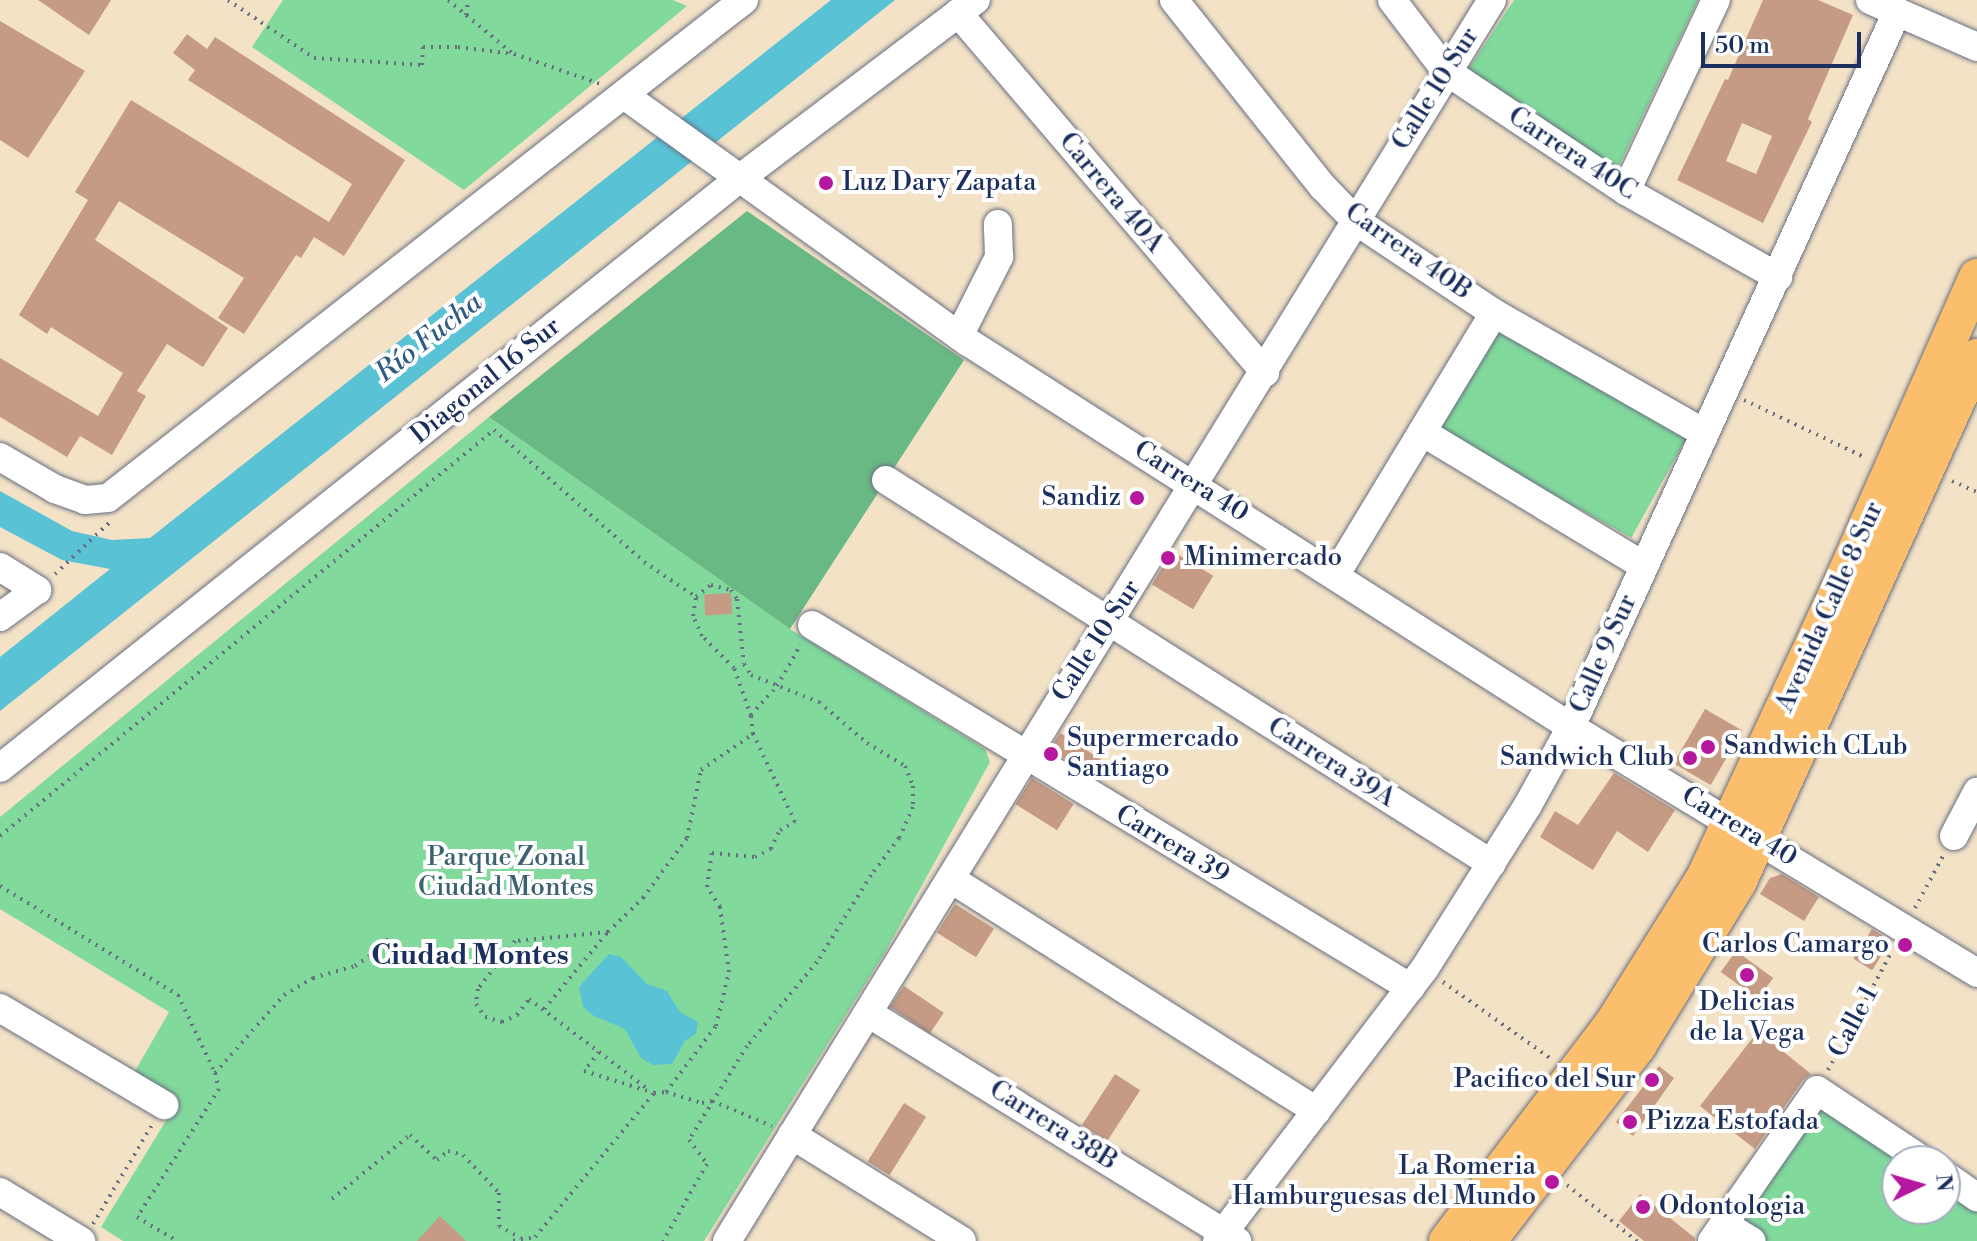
<!DOCTYPE html>
<html>
<head>
<meta charset="utf-8">
<style>
	body { margin:0 }
	#map { position:relative; width:1977px; height:1241px; overflow:hidden; background:#f3e2c6; font-family:"Libre Bodoni",serif }
	div>[style] { position:absolute }
	[style*='--x'] { left:calc(var(--x)*1px); top:calc(var(--y)*1px); width:calc(var(--w)*1px); rotate:calc(var(--a)*1deg) }
	.green>* { inset:0; background:#82d99c; transform-origin:0 0 }
	.forest>* { inset:0; background:#69b984 }
	.water>* { inset:0; background:#59c2d5 }
	.building>* { inset:0; background:#c59b84; transform-origin:0 0 }
	.path>* { height:4px; margin-top:-2px; transform-origin:0; background:repeating-linear-gradient(90deg,#676e82 0 2px,transparent 0 8px) }
	.roads { filter:drop-shadow(0 0 2px #676e82) drop-shadow(0 0 2px #676e82) }
	.minor>* { height:28px; margin:-14px; padding:0 14px; transform-origin:14px; border-radius:14px; background:#fff }
	.major>* { height:36px; margin:-18px; padding:0 18px; transform-origin:18px; border-radius:18px; background:#fabe6d }
	.dots>* { width:22px; height:22px; translate:-50% -50%; box-sizing:border-box; border:4px solid #fff; border-radius:50% }
	span { translate:-50% -50%; white-space:nowrap; text-align:center; line-height:1.15; -webkit-text-stroke:8px #fff; paint-order:stroke }
	.street-label { font-size:26px; color:#1b2f5e }
	.poi-label { font-size:26px; color:#1b2f5e }
	.left { translate:0 -50%; text-align:left }
	.right { translate:-100% -50%; text-align:right }
	.park-label { font-size:26px; color:#3a6271 }
	.water-label { font-size:28px; color:#2e5b82; font-style:italic }
	.neighbourhood-label { font-size:28px; color:#1b2f5e; font-weight:700 }
	.north { position:absolute; left:1881px; top:1145px; width:80px; height:80px; box-sizing:border-box; background:#fff; border:2px solid #a4acbf; border-radius:50%; rotate:85deg; font-size:22px; font-weight:700; line-height:32px; text-align:center; color:#1b2f5e }
	.north::after { content:''; display:block; margin:auto; width:28px; height:36px; background:#b5179e; clip-path:polygon(50% 0,100% 100%,50% 72%,0 100%) }
	.scale { position:absolute; left:1701px; top:32px; width:160px; height:36px; box-sizing:border-box; border:4px solid #1b2f5e; border-top:0; padding-left:10px; font-size:24px; line-height:28px; white-space:nowrap; color:#1b2f5e; -webkit-text-stroke:6px #fff; paint-order:stroke }
</style>
</head>
<body>
<div id="map">
	<div class="green">
		<i style="clip-path:polygon(283px 0,673px 0,687px 6px,464px 190px,252px 47px)"></i>
		<i style="clip-path:polygon(1514px 0,1698px 0,1616px 172px,1466px 73px)"></i>
		<i style="left:1492px;top:329px;width:223px;height:115px;rotate:29deg"></i>
		<i style="clip-path:polygon(489px 417px,790px 629px,985px 749px,990px 762px,884px 954px,704px 1241px,123px 1241px,101px 1227px,178px 1101px,134px 1073px,169px 1012px,0 909px,0 817px)"></i>
		<i style="clip-path:polygon(1818px 1104px,1910px 1161px,1897px 1161px,1897px 1209px,1945px 1209px,1945px 1183px,1977px 1203px,1977px 1241px,1766px 1241px,1743px 1227px)"></i>
	</div>
	<div class="forest">
		<i style="clip-path:polygon(747px 211px,964px 360px,790px 629px,489px 417px)"></i>
	</div>
	<div class="water">
		<i style="clip-path:polygon(831px 0,895px 0,0 711px,0 657px,110px 569px,62px 560px,0 527px,0 491px,72px 531px,112px 540px,150px 538px)"></i>
		<i style="clip-path:polygon(609px 954px,621px 957px,647px 984px,667px 991px,680px 1012px,698px 1022px,696px 1034px,685px 1041px,672px 1064px,653px 1065px,641px 1058px,625px 1029px,594px 1016px,583px 1007px,579px 987px)"></i>
	</div>
	<div class="building">
		<i style="clip-path:polygon(38px 0,111px 0,89px 35px)"></i>
		<i style="clip-path:polygon(evenodd,1763px 0,1818px 0,1853px 15px,1808px 119px,1812px 122px,1763px 223px,1677px 180px,1725px 79px,1728px 80px,1763px 0,1742px 123px,1772px 136px,1756px 174px,1726px 161px,1742px 123px)"></i>
		<i style="clip-path:polygon(0 21px,85px 71px,28px 158px,0 140px)"></i>
		<i style="clip-path:polygon(187px 34px,207px 49px,215px 37px,405px 160px,344px 256px,314px 237px,301px 258px,296px 255px,244px 334px,218px 318px,244px 278px,119px 201px,95px 240px,228px 328px,203px 367px,167px 344px,137px 391px,146px 396px,112px 455px,80px 436px,67px 457px,0 417px,0 358px,98px 416px,123px 373px,51px 327px,47px 334px,19px 315px,88px 200px,75px 192px,131px 100px,329px 222px,352px 184px,188px 80px,195px 70px,173px 53px)"></i>
		<i style="left:1172px;top:551px;width:48px;height:39px;rotate:31deg"></i>
		<i style="left:731px;top:593px;width:21px;height:27px;rotate:87deg"></i>
		<i style="left:1705px;top:709px;width:43px;height:63px;rotate:30deg"></i>
		<i style="left:1060px;top:733px;width:50px;height:19px;rotate:33deg"></i>
		<i style="clip-path:polygon(1614px 773px,1675px 810px,1648px 852px,1617px 831px,1593px 870px,1540px 837px,1555px 811px,1578px 825px)"></i>
		<i style="left:1032px;top:778px;width:49px;height:31px;rotate:32deg"></i>
		<i style="clip-path:polygon(1782px 874px,1819px 897px,1804px 921px,1760px 894px,1770px 878px)"></i>
		<i style="left:955px;top:904px;width:46px;height:34px;rotate:32deg"></i>
		<i style="left:1872px;top:929px;width:22px;height:35px;rotate:32deg"></i>
		<i style="left:1736px;top:951px;width:46px;height:26px;rotate:36deg"></i>
		<i style="left:904px;top:986px;width:48px;height:25px;rotate:34deg"></i>
		<i style="clip-path:polygon(1758px 1031px,1811px 1074px,1803px 1080px,1755px 1149px,1700px 1106px)"></i>
		<i style="clip-path:polygon(1659px 1066px,1674px 1078px,1633px 1136px,1616px 1122px)"></i>
		<i style="left:1115px;top:1074px;width:30px;height:61px;rotate:33deg"></i>
		<i style="left:904px;top:1103px;width:26px;height:69px;rotate:32deg"></i>
		<i style="clip-path:polygon(1640px 1194px,1695px 1238px,1695px 1241px,1644px 1241px,1619px 1221px)"></i>
		<i style="clip-path:polygon(440px 1216px,466px 1241px,417px 1241px)"></i>
	</div>
	<div class="path">
		<i style="--x:228;--y:0;--w:104;--a:34"></i>
		<i style="--x:314;--y:58;--w:108;--a:3.7"></i>
		<i style="--x:422;--y:65;--w:18;--a:-87"></i>
		<i style="--x:423;--y:47;--w:35;--a:0"></i>
		<i style="--x:458;--y:47;--w:56;--a:7.1"></i>
		<i style="--x:514;--y:54;--w:91;--a:19.2"></i>
		<i style="--x:448;--y:0;--w:83;--a:39.6"></i>
		<i style="--x:466;--y:15;--w:15;--a:-82"></i>
		<i style="--x:1744;--y:400;--w:135;--a:25.4"></i>
		<i style="--x:1952;--y:481;--w:27;--a:24"></i>
		<i style="--x:55;--y:574;--w:76;--a:-43.4"></i>
		<i style="--x:751;--y:715;--w:39;--a:-48"></i>
		<i style="--x:777;--y:686;--w:48;--a:-60.3"></i>
		<i style="--x:0;--y:836;--w:639;--a:-39.42"></i>
		<i style="--x:494;--y:430;--w:200;--a:41.3"></i>
		<i style="--x:644;--y:562;--w:63;--a:33.9"></i>
		<i style="--x:696;--y:597;--w:19;--a:-39"></i>
		<i style="--x:711;--y:585;--w:21;--a:14"></i>
		<i style="--x:731;--y:590;--w:11;--a:56"></i>
		<i style="--x:737;--y:599;--w:65;--a:83.9"></i>
		<i style="--x:744;--y:664;--w:13;--a:58"></i>
		<i style="--x:751;--y:675;--w:73;--a:21.7"></i>
		<i style="--x:819;--y:702;--w:63;--a:40.5"></i>
		<i style="--x:867;--y:743;--w:44;--a:31.2"></i>
		<i style="--x:905;--y:766;--w:22;--a:68"></i>
		<i style="--x:913;--y:786;--w:21;--a:90"></i>
		<i style="--x:913;--y:807;--w:34;--a:114"></i>
		<i style="--x:899;--y:838;--w:46;--a:127.1"></i>
		<i style="--x:871;--y:875;--w:102;--a:121.8"></i>
		<i style="--x:817;--y:962;--w:109;--a:129.8"></i>
		<i style="--x:747;--y:1046;--w:110;--a:121.7"></i>
		<i style="--x:689;--y:1140;--w:30;--a:53"></i>
		<i style="--x:707;--y:1164;--w:89;--a:119.7"></i>
		<i style="--x:0;--y:886;--w:209;--a:31.5"></i>
		<i style="--x:178;--y:995;--w:86;--a:64.6"></i>
		<i style="--x:215;--y:1073;--w:16;--a:76"></i>
		<i style="--x:219;--y:1089;--w:152;--a:122.6"></i>
		<i style="--x:137;--y:1217;--w:47;--a:31"></i>
		<i style="--x:1915;--y:908;--w:59;--a:-61.7"></i>
		<i style="--x:608;--y:932;--w:49;--a:-44.2"></i>
		<i style="--x:643;--y:898;--w:74;--a:-53.7"></i>
		<i style="--x:687;--y:838;--w:69;--a:-78.4"></i>
		<i style="--x:701;--y:770;--w:63;--a:-34.7"></i>
		<i style="--x:753;--y:734;--w:18;--a:-96"></i>
		<i style="--x:751;--y:716;--w:51;--a:-109.5"></i>
		<i style="--x:734;--y:668;--w:45;--a:-135"></i>
		<i style="--x:702;--y:636;--w:22;--a:-114"></i>
		<i style="--x:693;--y:616;--w:19;--a:-81"></i>
		<i style="--x:1443;--y:982;--w:131;--a:35.4"></i>
		<i style="--x:544;--y:1009;--w:100;--a:-50.3"></i>
		<i style="--x:608;--y:932;--w:93;--a:174.5"></i>
		<i style="--x:515;--y:941;--w:61;--a:127.6"></i>
		<i style="--x:478;--y:989;--w:15;--a:98"></i>
		<i style="--x:476;--y:1004;--w:16;--a:55"></i>
		<i style="--x:485;--y:1017;--w:18;--a:16"></i>
		<i style="--x:502;--y:1022;--w:17;--a:-25"></i>
		<i style="--x:517;--y:1015;--w:20;--a:-53"></i>
		<i style="--x:529;--y:999;--w:88;--a:37.1"></i>
		<i style="--x:599;--y:1052;--w:24;--a:128"></i>
		<i style="--x:584;--y:1071;--w:73;--a:17.4"></i>
		<i style="--x:599;--y:1052;--w:63;--a:37.2"></i>
		<i style="--x:1828;--y:1070;--w:135;--a:-61.7"></i>
		<i style="--x:215;--y:1073;--w:104;--a:-48.5"></i>
		<i style="--x:284;--y:995;--w:34;--a:-30"></i>
		<i style="--x:313;--y:978;--w:44;--a:-15.9"></i>
		<i style="--x:355;--y:966;--w:25;--a:-34"></i>
		<i style="--x:376;--y:952;--w:19;--a:-47"></i>
		<i style="--x:666;--y:1092;--w:83;--a:-52.9"></i>
		<i style="--x:716;--y:1026;--w:56;--a:-76.5"></i>
		<i style="--x:729;--y:972;--w:66;--a:-97.9"></i>
		<i style="--x:720;--y:907;--w:24;--a:-123"></i>
		<i style="--x:707;--y:887;--w:34;--a:-82"></i>
		<i style="--x:712;--y:853;--w:43;--a:5.3"></i>
		<i style="--x:755;--y:857;--w:18;--a:-27"></i>
		<i style="--x:771;--y:849;--w:21;--a:-65"></i>
		<i style="--x:780;--y:830;--w:17;--a:-28"></i>
		<i style="--x:795;--y:822;--w:98;--a:-115.5"></i>
		<i style="--x:1567;--y:1185;--w:90;--a:38.7"></i>
		<i style="--x:332;--y:1199;--w:101;--a:-39.4"></i>
		<i style="--x:410;--y:1135;--w:37;--a:43"></i>
		<i style="--x:437;--y:1160;--w:14;--a:-39"></i>
		<i style="--x:448;--y:1151;--w:16;--a:15"></i>
		<i style="--x:463;--y:1155;--w:52;--a:46.5"></i>
		<i style="--x:499;--y:1193;--w:33;--a:90"></i>
		<i style="--x:499;--y:1226;--w:25;--a:29"></i>
		<i style="--x:93;--y:1224;--w:115;--a:-59.2"></i>
		<i style="--x:513;--y:1241;--w:22;--a:-10"></i>
		<i style="--x:535;--y:1237;--w:187;--a:-50.4"></i>
		<i style="--x:654;--y:1093;--w:12;--a:-5"></i>
		<i style="--x:666;--y:1092;--w:38;--a:17"></i>
		<i style="--x:702;--y:1103;--w:10;--a:-11"></i>
		<i style="--x:712;--y:1101;--w:65;--a:22.6"></i>
	</div>
	<div class="roads">
		<div class="minor">
			<i style="--x:1174;--y:0;--w:239;--a:51.5"></i>
			<i style="--x:1323;--y:187;--w:47;--a:45.9"></i>
			<i style="--x:1356;--y:221;--w:166;--a:33.7"></i>
			<i style="--x:1494;--y:313;--w:241;--a:29.7"></i>
			<i style="--x:1392;--y:0;--w:89;--a:52.7"></i>
			<i style="--x:1446;--y:71;--w:216;--a:33.7"></i>
			<i style="--x:1626;--y:191;--w:175;--a:29.5"></i>
			<i style="--x:1870;--y:0;--w:117;--a:23.7"></i>
			<i style="--x:958;--y:13;--w:473;--a:49.5"></i>
			<i style="--x:624;--y:95;--w:423;--a:35.7"></i>
			<i style="--x:968;--y:342;--w:715;--a:32.56"></i>
			<i style="--x:1571;--y:727;--w:475;--a:31.2"></i>
			<i style="--x:1626;--y:191;--w:211;--a:-64.8"></i>
			<i style="--x:959;--y:336;--w:89;--a:-63.1"></i>
			<i style="--x:999;--y:257;--w:33;--a:-92"></i>
			<i style="--x:1422;--y:432;--w:259;--a:31.1"></i>
			<i style="--x:0;--y:457;--w:64;--a:30.2"></i>
			<i style="--x:55;--y:489;--w:32;--a:20"></i>
			<i style="--x:85;--y:500;--w:23;--a:-5"></i>
			<i style="--x:108;--y:498;--w:808;--a:-38.06"></i>
			<i style="--x:886;--y:480;--w:717;--a:32.36"></i>
			<i style="--x:0;--y:567;--w:44;--a:31.9"></i>
			<i style="--x:37;--y:590;--w:46;--a:143.9"></i>
			<i style="--x:1336;--y:574;--w:305;--a:-58.8"></i>
			<i style="--x:812;--y:625;--w:700;--a:31.22"></i>
			<i style="--x:0;--y:768;--w:945;--a:-38.56"></i>
			<i style="--x:739;--y:179;--w:297;--a:-37.1"></i>
			<i style="--x:1954;--y:836;--w:50;--a:-62.4"></i>
			<i style="--x:951;--y:879;--w:433;--a:32.4"></i>
			<i style="--x:0;--y:1008;--w:191;--a:30.6"></i>
			<i style="--x:868;--y:1013;--w:434;--a:31.7"></i>
			<i style="--x:792;--y:1135;--w:200;--a:31.9"></i>
			<i style="--x:1945;--y:1175;--w:39;--a:35"></i>
			<i style="--x:0;--y:1192;--w:95;--a:31.2"></i>
			<i style="--x:1725;--y:1225;--w:31;--a:31"></i>
			<i style="--x:727;--y:1241;--w:1458;--a:-58.35"></i>
			<i style="--x:1217;--y:1241;--w:343;--a:-52.7"></i>
			<i style="--x:1425;--y:968;--w:193;--a:-57.7"></i>
			<i style="--x:1528;--y:805;--w:89;--a:-61.1"></i>
			<i style="--x:1571;--y:727;--w:786;--a:-65.49"></i>
			<i style="--x:1712;--y:1241;--w:184;--a:-55.2"></i>
			<i style="--x:1817;--y:1090;--w:128;--a:33.6"></i>
		</div>
		<div class="major">
			<i style="--x:1447;--y:1241;--w:274;--a:-52.7"></i>
			<i style="--x:1613;--y:1023;--w:171;--a:-57.9"></i>
			<i style="--x:1704;--y:878;--w:312;--a:-65"></i>
			<i style="--x:1836;--y:595;--w:348;--a:-66.1"></i>
			<i style="--x:1488;--y:1241;--w:246;--a:-52.4"></i>
			<i style="--x:1638;--y:1046;--w:191;--a:-58.5"></i>
			<i style="--x:1738;--y:883;--w:578;--a:-65.56"></i>
		</div>
	</div>
	<div class="dots">
		<i style="left:826px;top:183px;background:#b5179e"></i>
		<i style="left:1137px;top:498px;background:#b5179e"></i>
		<i style="left:1168px;top:558px;background:#b5179e"></i>
		<i style="left:1708px;top:747px;background:#b5179e"></i>
		<i style="left:1051px;top:754px;background:#b5179e"></i>
		<i style="left:1690px;top:758px;background:#b5179e"></i>
		<i style="left:1905px;top:945px;background:#b5179e"></i>
		<i style="left:1747px;top:975px;background:#b5179e"></i>
		<i style="left:1652px;top:1080px;background:#b5179e"></i>
		<i style="left:1630px;top:1122px;background:#b5179e"></i>
		<i style="left:1552px;top:1182px;background:#b5179e"></i>
		<i style="left:1643px;top:1207px;background:#b5179e"></i>
	</div>
	<div class="street-label">
		<span style="left:1436px;top:89px;rotate:-58deg">Calle 10 Sur</span>
		<span style="left:1572px;top:154px;rotate:33deg">Carrera 40C</span>
		<span style="left:1111px;top:193px;rotate:50deg">Carrera 40A</span>
		<span style="left:1408px;top:252px;rotate:35deg">Carrera 40B</span>
		<span style="left:486px;top:381px;rotate:-39deg">Diagonal 16 Sur</span>
		<span style="left:1191px;top:482px;rotate:32deg">Carrera 40</span>
		<span style="left:1830px;top:607px;rotate:-66deg">Avenida Calle 8 Sur</span>
		<span style="left:1097px;top:641px;rotate:-57deg">Calle 10 Sur</span>
		<span style="left:1604px;top:654px;rotate:-66deg">Calle 9 Sur</span>
		<span style="left:1331px;top:763px;rotate:32deg">Carrera 39A</span>
		<span style="left:1739px;top:827px;rotate:31deg">Carrera 40</span>
		<span style="left:1172px;top:845px;rotate:31deg">Carrera 39</span>
		<span style="left:1854px;top:1022px;rotate:-62deg">Calle 1</span>
		<span style="left:1053px;top:1126px;rotate:32deg">Carrera 38B</span>
	</div>
	<div class="poi-label">
		<span class="left" style="left:842px;top:183px">Luz Dary Zapata</span>
		<span class="right" style="left:1121px;top:498px">Sandiz</span>
		<span class="left" style="left:1184px;top:558px">Minimercado</span>
		<span class="left" style="left:1067px;top:754px">Supermercado<br>Santiago</span>
		<span class="left" style="left:1724px;top:747px">Sandwich CLub</span>
		<span class="right" style="left:1674px;top:758px">Sandwich Club</span>
		<span class="right" style="left:1889px;top:945px">Carlos Camargo</span>
		<span style="left:1747px;top:1018px">Delicias<br>de la Vega</span>
		<span class="right" style="left:1636px;top:1080px">Pacifico del Sur</span>
		<span class="left" style="left:1646px;top:1122px">Pizza Estofada</span>
		<span class="right" style="left:1536px;top:1182px">La Romeria<br>Hamburguesas del Mundo</span>
		<span class="left" style="left:1659px;top:1207px">Odontologia</span>
	</div>
	<div class="park-label">
		<span style="left:506px;top:873px">Parque Zonal<br>Ciudad Montes</span>
	</div>
	<div class="water-label">
		<span style="left:429px;top:338px;rotate:-38deg">Río Fucha</span>
	</div>
	<div class="neighbourhood-label">
		<span style="left:470px;top:956px">Ciudad Montes</span>
	</div>
	<div class="north">N</div>
	<div class="scale">50 m</div>
</div>
</body>
</html>
